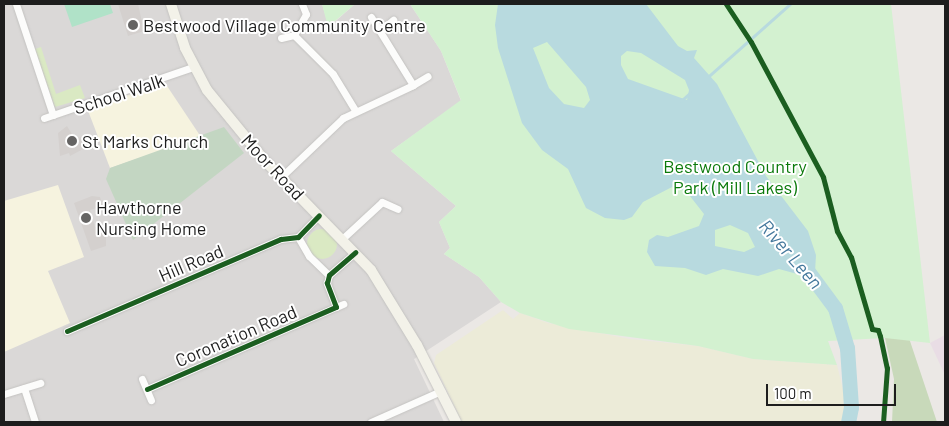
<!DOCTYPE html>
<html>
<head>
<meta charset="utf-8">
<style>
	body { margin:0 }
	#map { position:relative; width:949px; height:426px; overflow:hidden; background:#ebe8e5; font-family:Barlow,sans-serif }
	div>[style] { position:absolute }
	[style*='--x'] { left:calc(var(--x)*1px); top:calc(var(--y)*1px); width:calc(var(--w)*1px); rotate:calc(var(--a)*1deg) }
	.residential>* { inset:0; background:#dad8d7 }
	.industrial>* { inset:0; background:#e9dde5 }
	.education>* { inset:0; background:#f6f3df }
	.farmland>* { inset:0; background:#ecebd8 }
	.grass>* { inset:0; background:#dae9c3 }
	.round { border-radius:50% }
	.forest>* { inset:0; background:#c8d9ba }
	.cemetery>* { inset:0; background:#c3d6c2 }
	.park>* { inset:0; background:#d3f1d0 }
	.pitch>* { inset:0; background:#b0e2c8 }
	.water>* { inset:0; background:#b8dadf }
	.stream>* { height:2.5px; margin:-1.25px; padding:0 1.25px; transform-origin:1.25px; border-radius:1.25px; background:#b8dadf }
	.river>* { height:15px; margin:-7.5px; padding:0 7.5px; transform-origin:7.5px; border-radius:7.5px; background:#b8dadf }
	.building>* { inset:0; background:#d4d0ce }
	.roads { filter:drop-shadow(0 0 1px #c4c3c1) drop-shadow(0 0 1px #c4c3c1) }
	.minor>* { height:7px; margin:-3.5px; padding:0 3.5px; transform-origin:3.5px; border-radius:3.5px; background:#fcfcfb }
	.secondary>* { height:10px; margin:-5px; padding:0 5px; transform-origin:5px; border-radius:5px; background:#f3f2e9 }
	.cycleway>* { height:5px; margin:-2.5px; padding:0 2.5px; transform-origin:2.5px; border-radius:2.5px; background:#1b5e20 }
	.dots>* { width:14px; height:14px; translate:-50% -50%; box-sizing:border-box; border:2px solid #fff; border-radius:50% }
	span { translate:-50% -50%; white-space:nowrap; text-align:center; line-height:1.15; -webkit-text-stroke:4px #fff; paint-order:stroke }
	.poi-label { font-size:18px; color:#1d1d1d }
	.left { translate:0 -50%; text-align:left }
	.street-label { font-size:18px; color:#1d1d1d }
	.park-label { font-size:18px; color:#0b7a0b }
	.water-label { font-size:19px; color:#44789c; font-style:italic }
	.frame { position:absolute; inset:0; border:5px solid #1d1d1d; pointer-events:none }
	.scale { position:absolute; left:766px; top:384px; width:130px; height:22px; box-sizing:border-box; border:2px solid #1d1d1d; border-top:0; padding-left:6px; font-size:15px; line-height:18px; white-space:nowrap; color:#1d1d1d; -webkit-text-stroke:4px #fff; paint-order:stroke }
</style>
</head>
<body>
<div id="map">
	<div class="residential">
		<i style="clip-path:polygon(4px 4px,322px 4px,329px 27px,355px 4px,410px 4px,441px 51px,461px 101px,391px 151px,456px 206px,439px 222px,450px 248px,444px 254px,479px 277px,501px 302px,414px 359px,444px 422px,4px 422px)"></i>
	</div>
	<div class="industrial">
		<i style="clip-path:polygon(945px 335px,945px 375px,930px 343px)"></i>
	</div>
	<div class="education">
		<i style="clip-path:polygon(165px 83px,201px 137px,110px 168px,87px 108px)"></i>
		<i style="clip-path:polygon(58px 185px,84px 257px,48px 271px,70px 323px,4px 352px,4px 201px)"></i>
	</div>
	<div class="farmland">
		<i style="clip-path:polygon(503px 310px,513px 319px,520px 313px,548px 323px,630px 339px,698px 346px,753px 359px,837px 365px,847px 406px,844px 422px,462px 422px,434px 363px,436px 355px)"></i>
	</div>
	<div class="grass">
		<i style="clip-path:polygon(41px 47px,56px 94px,80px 85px,85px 98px,55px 107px,35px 49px)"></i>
		<i class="round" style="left:307px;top:229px;width:30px;height:30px"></i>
	</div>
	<div class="forest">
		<i style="clip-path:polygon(885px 338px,909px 338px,937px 422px,892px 422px,894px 379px)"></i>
	</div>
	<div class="cemetery">
		<i style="clip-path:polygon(224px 127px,244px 153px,133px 240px,106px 179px,110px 168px)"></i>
	</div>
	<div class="park">
		<i style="clip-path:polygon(322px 4px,355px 4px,328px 27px)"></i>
		<i style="clip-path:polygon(410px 4px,891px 4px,930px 343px,885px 338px,828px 341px,837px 365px,753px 359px,698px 346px,569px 329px,520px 313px,501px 302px,479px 277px,444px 254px,450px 248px,439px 222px,456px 206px,391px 151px,461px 100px,441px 51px)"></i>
	</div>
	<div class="pitch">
		<i style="clip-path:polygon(64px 4px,110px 4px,113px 13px,72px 27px)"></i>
	</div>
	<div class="water">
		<i style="clip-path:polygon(evenodd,498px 4px,646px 4px,678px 46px,687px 51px,697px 50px,694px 58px,717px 84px,766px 176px,808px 231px,816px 255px,815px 272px,808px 277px,779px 269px,758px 276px,723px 269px,706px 275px,685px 268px,655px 266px,647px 252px,649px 240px,657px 235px,668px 237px,699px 226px,704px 214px,686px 191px,672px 187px,643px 202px,632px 217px,624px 220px,605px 218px,586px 208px,568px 169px,542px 150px,522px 123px,498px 48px,495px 25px,498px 4px,547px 42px,586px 87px,590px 100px,584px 108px,564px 104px,549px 88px,533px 48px,547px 42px,498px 4px,627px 51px,641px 53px,685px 80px,689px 90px,687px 100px,628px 79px,621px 65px,621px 56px,627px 51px,498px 4px,730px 225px,748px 233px,755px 247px,744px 252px,715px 246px,715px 230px,730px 225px)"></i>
	</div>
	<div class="stream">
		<i style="--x:709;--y:76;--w:108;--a:-41.6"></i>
		<i style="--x:681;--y:101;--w:12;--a:-42"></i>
	</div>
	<div class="river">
		<i style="--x:798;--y:258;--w:62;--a:53.5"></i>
		<i style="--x:835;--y:308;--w:42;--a:73.3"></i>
		<i style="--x:847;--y:348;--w:59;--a:86.1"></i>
		<i style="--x:851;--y:407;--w:15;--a:101"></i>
	</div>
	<div class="building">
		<i style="clip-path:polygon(118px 4px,138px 4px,144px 31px,128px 36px)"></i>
		<i style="clip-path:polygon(67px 126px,75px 139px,81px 137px,85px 148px,70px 156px,69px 153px,60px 156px,58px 133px)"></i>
		<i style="clip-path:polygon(92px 196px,100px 197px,103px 206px,90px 210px,95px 227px,100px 226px,106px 233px,106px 246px,91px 251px,74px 203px)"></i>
	</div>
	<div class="roads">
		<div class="minor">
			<i style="--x:16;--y:4;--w:117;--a:71.6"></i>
			<i style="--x:381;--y:30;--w:16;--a:-40"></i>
			<i style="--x:294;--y:35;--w:55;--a:45"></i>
			<i style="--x:333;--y:74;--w:42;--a:58.6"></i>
			<i style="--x:281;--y:38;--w:13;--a:-13"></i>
			<i style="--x:294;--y:35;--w:24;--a:-60"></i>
			<i style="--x:306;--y:14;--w:11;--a:-112"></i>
			<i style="--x:413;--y:85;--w:17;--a:-31"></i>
			<i style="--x:44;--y:118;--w:157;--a:-18.9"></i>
			<i style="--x:280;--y:178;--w:87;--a:-43.6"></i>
			<i style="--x:343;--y:118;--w:77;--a:-25.2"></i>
			<i style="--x:413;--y:85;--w:80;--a:-121.7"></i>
			<i style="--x:298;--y:237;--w:22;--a:60"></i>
			<i style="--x:309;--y:256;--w:28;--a:44"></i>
			<i style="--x:342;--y:239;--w:54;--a:-42.8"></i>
			<i style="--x:382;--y:202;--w:17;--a:24"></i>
			<i style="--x:336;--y:307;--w:8;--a:-23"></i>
			<i style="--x:67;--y:331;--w:233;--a:-23.3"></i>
			<i style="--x:281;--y:239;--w:17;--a:-7"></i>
			<i style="--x:298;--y:237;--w:30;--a:-46"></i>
			<i style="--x:142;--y:379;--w:23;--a:67"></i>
			<i style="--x:24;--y:388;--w:36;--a:72"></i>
			<i style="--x:147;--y:389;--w:206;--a:-23.5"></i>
			<i style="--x:336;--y:307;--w:26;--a:-111"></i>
			<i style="--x:327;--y:283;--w:8;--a:-76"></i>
			<i style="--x:329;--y:275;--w:35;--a:-41"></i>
			<i style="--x:4;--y:394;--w:38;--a:-17"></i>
			<i style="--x:371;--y:422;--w:77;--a:-23.9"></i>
		</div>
		<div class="secondary">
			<i style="--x:171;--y:4;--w:46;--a:72.3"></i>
			<i style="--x:185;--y:48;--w:47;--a:62.4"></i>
			<i style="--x:207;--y:90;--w:93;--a:50.7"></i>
			<i style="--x:266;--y:162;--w:151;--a:45.8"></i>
			<i style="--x:371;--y:270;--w:88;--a:58.5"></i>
			<i style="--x:417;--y:345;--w:86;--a:63.1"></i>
		</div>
	</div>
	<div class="cycleway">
		<i style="--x:726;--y:4;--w:45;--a:56.7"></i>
		<i style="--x:751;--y:42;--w:153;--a:61.9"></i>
		<i style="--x:823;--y:177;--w:56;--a:75.5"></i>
		<i style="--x:837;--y:231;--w:30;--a:62"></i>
		<i style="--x:851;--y:257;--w:75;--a:73.7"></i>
		<i style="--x:872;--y:329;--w:6;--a:9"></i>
		<i style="--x:878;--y:330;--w:6;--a:72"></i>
		<i style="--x:880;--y:336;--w:33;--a:78"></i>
		<i style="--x:887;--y:368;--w:54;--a:94.2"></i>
		<i style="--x:67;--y:331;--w:233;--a:-23.3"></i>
		<i style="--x:281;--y:239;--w:17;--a:-7"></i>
		<i style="--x:298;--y:237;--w:30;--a:-46"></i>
		<i style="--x:147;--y:389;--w:206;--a:-23.5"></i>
		<i style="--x:336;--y:307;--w:26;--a:-111"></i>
		<i style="--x:327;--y:283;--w:8;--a:-76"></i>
		<i style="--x:329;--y:275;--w:35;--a:-41"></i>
	</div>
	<div class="dots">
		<i style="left:133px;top:25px;background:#656463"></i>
		<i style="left:72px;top:141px;background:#656463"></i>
		<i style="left:86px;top:218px;background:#656463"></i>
	</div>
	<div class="poi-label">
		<span class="left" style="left:143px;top:25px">Bestwood Village Community Centre</span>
		<span class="left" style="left:82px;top:141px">St Marks Church</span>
		<span class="left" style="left:96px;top:218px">Hawthorne<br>Nursing Home</span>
	</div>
	<div class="street-label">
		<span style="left:119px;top:94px;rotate:-18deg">School Walk</span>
		<span style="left:273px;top:167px;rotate:47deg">Moor Road</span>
		<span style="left:191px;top:263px;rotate:-23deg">Hill Road</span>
		<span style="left:236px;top:336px;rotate:-23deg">Coronation Road</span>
	</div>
	<div class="park-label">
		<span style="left:735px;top:177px">Bestwood Country<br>Park (Mill Lakes)</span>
	</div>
	<div class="water-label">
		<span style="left:791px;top:254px;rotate:49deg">River Leen</span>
	</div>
	<div class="frame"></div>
	<div class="scale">100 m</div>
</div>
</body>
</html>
